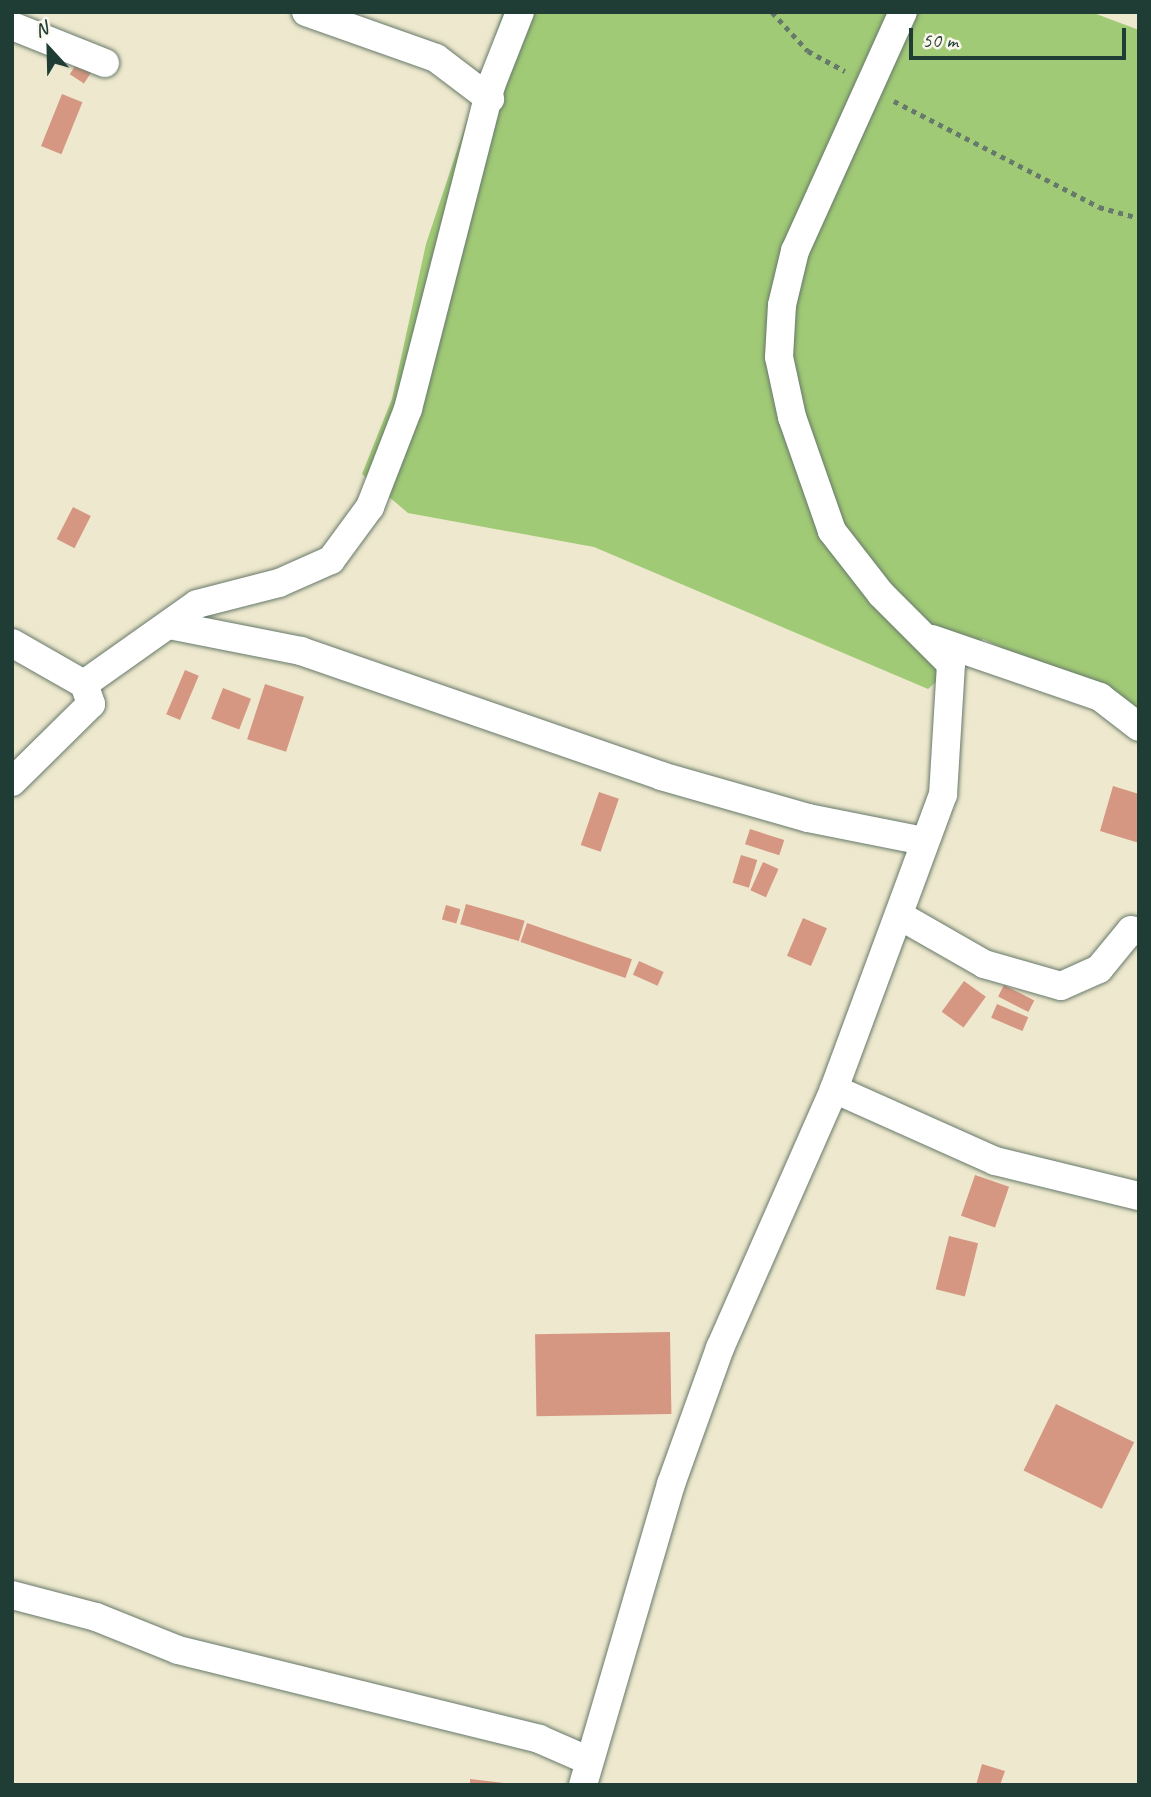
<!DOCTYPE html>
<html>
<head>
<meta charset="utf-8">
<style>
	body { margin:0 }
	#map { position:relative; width:1151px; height:1797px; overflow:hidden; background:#eee9ce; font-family:Caveat,sans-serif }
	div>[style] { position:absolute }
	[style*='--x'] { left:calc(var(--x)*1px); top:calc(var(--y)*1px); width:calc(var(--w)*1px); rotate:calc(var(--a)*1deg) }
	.green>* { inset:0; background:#a1ca76 }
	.building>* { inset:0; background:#d69782; transform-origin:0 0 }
	.path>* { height:4.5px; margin-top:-2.25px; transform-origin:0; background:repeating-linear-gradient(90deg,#67796a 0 5px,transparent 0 10px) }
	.roads { filter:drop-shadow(0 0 2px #67796a) drop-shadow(0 0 2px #67796a) }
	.street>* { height:28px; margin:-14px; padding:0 14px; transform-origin:14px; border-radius:14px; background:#fff }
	span { translate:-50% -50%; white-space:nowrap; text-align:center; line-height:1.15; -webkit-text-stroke:6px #fbf7ec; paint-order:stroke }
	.frame { position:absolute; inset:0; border:14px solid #1f3d34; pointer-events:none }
	.north { position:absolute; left:14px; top:14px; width:70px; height:70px; -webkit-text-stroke:5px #fbf7ec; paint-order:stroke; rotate:338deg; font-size:19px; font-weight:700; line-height:28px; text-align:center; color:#1f3d34 }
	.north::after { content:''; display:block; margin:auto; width:24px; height:32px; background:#1f3d34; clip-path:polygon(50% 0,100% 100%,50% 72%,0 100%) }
	.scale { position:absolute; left:909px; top:28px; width:217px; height:32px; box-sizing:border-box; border:4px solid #1f3d34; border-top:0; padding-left:9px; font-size:21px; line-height:24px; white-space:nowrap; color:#1f3d34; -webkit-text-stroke:5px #fbf7ec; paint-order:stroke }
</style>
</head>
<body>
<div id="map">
	<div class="green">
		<i style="clip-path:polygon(503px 12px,1091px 12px,1139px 30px,1139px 713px,983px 639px,928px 689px,594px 547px,408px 513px,362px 474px,392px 399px,426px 244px)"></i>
	</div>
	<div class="building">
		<i style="left:79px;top:60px;width:17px;height:17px;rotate:33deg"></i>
		<i style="left:62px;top:94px;width:22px;height:56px;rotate:22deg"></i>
		<i style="left:73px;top:507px;width:20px;height:36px;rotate:27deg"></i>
		<i style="left:185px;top:670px;width:15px;height:48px;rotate:23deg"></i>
		<i style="left:265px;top:684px;width:41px;height:58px;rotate:18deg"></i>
		<i style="left:223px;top:688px;width:30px;height:33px;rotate:21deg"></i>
		<i style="clip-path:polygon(1113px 786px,1139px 794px,1139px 843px,1100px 831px)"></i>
		<i style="left:599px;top:792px;width:21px;height:56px;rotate:19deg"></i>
		<i style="left:750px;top:829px;width:36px;height:16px;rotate:18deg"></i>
		<i style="left:741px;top:855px;width:17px;height:29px;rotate:17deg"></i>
		<i style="left:763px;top:862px;width:17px;height:31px;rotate:24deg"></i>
		<i style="left:466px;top:904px;width:61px;height:21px;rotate:16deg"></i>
		<i style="left:446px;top:905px;width:15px;height:15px;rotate:16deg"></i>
		<i style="left:803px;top:918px;width:26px;height:41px;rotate:23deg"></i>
		<i style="left:527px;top:923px;width:111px;height:20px;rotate:19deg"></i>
		<i style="left:639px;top:961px;width:27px;height:15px;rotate:24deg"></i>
		<i style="left:964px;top:981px;width:27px;height:38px;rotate:36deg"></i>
		<i style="left:1004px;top:985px;width:34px;height:13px;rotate:27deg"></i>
		<i style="left:997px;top:1004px;width:34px;height:15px;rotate:23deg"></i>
		<i style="left:975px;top:1175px;width:36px;height:43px;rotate:19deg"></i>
		<i style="left:949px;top:1236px;width:30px;height:55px;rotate:14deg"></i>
		<i style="left:670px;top:1332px;width:82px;height:135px;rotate:89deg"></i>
		<i style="left:1056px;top:1404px;width:87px;height:74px;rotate:26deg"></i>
		<i style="clip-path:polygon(982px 1764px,1005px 1771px,1000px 1785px,976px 1785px)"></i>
		<i style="clip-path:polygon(470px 1779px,504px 1783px,504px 1785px,470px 1785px)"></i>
	</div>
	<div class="path">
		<i style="--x:772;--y:12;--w:53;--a:47.3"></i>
		<i style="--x:808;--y:51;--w:42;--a:28.4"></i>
		<i style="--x:894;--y:101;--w:231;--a:27.3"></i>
		<i style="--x:1099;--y:207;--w:41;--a:15.4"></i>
	</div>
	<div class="roads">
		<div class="street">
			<i style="--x:306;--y:12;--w:138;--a:19.5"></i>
			<i style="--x:436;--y:58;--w:68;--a:37.2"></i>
			<i style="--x:12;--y:26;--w:100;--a:21.7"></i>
			<i style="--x:169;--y:625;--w:135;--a:11.1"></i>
			<i style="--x:301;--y:651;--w:381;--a:19.1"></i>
			<i style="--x:661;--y:776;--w:153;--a:15.9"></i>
			<i style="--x:808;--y:818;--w:118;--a:11.2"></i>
			<i style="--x:932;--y:639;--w:178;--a:19"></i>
			<i style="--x:1100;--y:697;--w:49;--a:37.6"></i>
			<i style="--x:12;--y:643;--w:83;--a:29.7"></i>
			<i style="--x:84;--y:684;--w:138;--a:-35.3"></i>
			<i style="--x:197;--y:604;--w:85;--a:-14.4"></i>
			<i style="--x:279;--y:583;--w:57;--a:-23.9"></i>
			<i style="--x:331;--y:560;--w:66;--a:-53.7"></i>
			<i style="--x:370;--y:507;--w:105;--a:-68.8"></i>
			<i style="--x:408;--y:409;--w:337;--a:-75.6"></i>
			<i style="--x:492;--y:83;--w:76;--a:-68.5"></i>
			<i style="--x:12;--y:782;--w:111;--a:-44.6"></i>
			<i style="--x:91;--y:704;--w:21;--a:-109"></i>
			<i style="--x:902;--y:917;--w:95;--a:29.8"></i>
			<i style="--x:984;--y:964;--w:80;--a:15.9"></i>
			<i style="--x:1061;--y:986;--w:42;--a:-24.1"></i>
			<i style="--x:1099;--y:969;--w:50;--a:-50.6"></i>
			<i style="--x:1131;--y:930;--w:8;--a:14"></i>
			<i style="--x:834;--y:1089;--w:176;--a:24.1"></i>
			<i style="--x:995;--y:1161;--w:148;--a:13.7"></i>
			<i style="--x:12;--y:1595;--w:87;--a:14.7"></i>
			<i style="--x:96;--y:1617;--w:88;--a:21.9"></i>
			<i style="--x:178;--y:1650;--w:372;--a:13.8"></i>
			<i style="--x:539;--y:1739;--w:52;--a:23.6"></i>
			<i style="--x:583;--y:1785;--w:314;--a:-73.7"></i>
			<i style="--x:671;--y:1484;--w:145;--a:-70.2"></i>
			<i style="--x:720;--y:1348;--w:283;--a:-66.2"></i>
			<i style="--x:834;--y:1089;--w:314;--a:-69.7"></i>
			<i style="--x:943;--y:795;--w:131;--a:-86.5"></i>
			<i style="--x:951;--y:664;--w:99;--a:-135"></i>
			<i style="--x:881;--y:594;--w:80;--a:-127.9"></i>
			<i style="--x:832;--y:531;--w:121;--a:-109.3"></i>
			<i style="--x:792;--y:417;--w:61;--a:-102.2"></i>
			<i style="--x:779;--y:357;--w:52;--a:-86.7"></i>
			<i style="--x:782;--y:305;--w:56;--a:-76.5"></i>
			<i style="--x:795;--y:251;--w:262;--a:-65.7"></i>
		</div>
	</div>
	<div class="frame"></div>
	<div class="north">N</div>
	<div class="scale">50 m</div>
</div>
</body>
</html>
